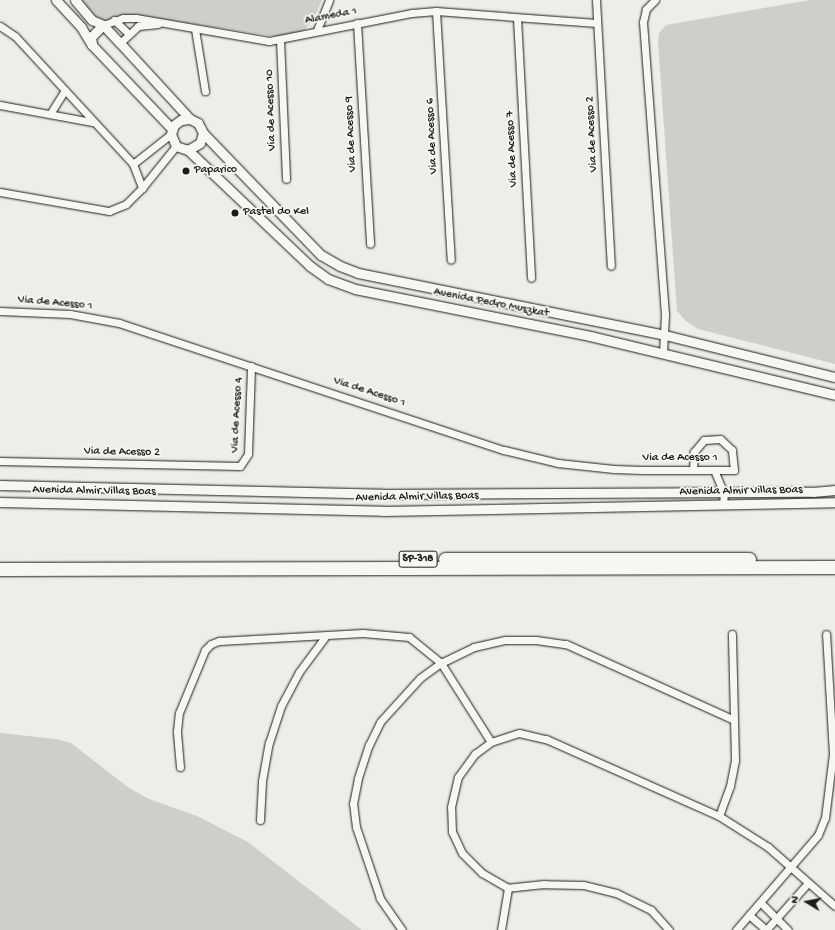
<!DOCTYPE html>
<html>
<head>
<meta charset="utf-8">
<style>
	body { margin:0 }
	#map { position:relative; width:835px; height:930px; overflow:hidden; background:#edede9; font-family:"Gochi Hand",sans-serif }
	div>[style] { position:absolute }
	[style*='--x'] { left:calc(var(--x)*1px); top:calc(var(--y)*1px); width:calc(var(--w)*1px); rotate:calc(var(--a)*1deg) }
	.green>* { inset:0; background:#cececb }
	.roads { filter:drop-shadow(0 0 1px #1c1c1c) drop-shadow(0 0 1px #1c1c1c) }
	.minor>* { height:7px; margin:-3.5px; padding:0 3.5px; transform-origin:3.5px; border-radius:3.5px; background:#f6f6f2 }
	.tertiary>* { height:9px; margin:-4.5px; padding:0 4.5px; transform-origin:4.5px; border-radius:4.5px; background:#f6f6f2 }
	.motorway>* { height:13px; margin:-6.5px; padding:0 6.5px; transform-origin:6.5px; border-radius:6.5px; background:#f6f6f2 }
	.dots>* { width:11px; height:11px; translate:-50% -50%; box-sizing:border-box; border:2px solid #f6f6f2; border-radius:50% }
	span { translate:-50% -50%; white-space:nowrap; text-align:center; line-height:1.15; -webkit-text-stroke:3.5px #f6f6f2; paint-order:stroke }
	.shield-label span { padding:1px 3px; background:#f6f6f2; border:1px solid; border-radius:3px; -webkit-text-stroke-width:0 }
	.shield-label { font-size:11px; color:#1c1c1c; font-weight:700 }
	.street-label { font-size:12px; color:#1c1c1c }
	.poi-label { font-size:12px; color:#1c1c1c }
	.left { translate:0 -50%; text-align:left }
	.north { position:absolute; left:787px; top:882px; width:40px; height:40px; -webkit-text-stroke:3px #f6f6f2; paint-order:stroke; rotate:280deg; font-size:11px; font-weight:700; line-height:16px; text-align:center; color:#1c1c1c }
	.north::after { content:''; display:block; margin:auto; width:14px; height:18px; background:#1c1c1c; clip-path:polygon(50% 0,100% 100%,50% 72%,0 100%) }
</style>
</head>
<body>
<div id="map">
	<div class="green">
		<i style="clip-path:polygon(82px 0,322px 0,314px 18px,303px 32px,279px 37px,141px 16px,103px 23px,96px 19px)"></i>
		<i style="clip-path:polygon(810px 0,835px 0,835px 364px,698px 329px,686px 321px,677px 311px,658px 42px,659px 33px,666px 25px)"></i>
		<i style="clip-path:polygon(0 733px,56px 739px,71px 743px,129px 788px,149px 799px,197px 816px,248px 842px,362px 930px,0 930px)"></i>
	</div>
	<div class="roads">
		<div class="minor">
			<i style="--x:596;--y:0;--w:266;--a:86.8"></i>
			<i style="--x:655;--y:0;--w:13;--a:135"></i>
			<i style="--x:646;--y:9;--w:13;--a:103"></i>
			<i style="--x:643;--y:22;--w:293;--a:85.7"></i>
			<i style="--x:665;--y:314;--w:40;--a:92.9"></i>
			<i style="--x:436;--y:11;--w:249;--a:86.6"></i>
			<i style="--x:517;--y:18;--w:260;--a:86.9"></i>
			<i style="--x:114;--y:20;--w:19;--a:43"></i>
			<i style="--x:357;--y:23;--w:221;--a:86.6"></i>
			<i style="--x:103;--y:25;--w:21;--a:-19"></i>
			<i style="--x:123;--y:18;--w:13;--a:0"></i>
			<i style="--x:136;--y:18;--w:135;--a:9.8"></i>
			<i style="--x:269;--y:41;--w:146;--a:-11.1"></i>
			<i style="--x:412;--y:13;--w:24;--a:-5"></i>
			<i style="--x:436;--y:11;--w:161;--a:4.3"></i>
			<i style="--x:0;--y:26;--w:18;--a:34"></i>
			<i style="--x:15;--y:36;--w:174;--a:47.3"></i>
			<i style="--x:133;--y:164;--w:26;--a:69"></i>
			<i style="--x:195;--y:29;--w:63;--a:80.8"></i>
			<i style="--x:317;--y:30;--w:32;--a:-68"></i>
			<i style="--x:280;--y:40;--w:139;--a:87.5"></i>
			<i style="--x:120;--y:43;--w:25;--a:-43"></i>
			<i style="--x:138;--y:26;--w:20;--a:-6"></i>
			<i style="--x:0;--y:105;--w:94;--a:10.5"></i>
			<i style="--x:50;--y:114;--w:28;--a:-58"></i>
			<i style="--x:133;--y:164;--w:48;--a:-38.3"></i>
			<i style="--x:0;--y:192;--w:111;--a:9.9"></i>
			<i style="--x:109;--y:211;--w:18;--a:-22"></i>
			<i style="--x:126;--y:204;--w:23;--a:-45"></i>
			<i style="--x:142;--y:188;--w:54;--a:-51"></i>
			<i style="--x:0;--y:311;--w:70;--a:2.5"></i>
			<i style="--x:70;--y:314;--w:50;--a:10.4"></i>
			<i style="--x:119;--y:323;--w:405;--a:18.3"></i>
			<i style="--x:504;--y:450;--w:56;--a:13.5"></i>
			<i style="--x:558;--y:463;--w:56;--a:6.1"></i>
			<i style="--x:614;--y:469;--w:28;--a:2"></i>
			<i style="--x:642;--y:470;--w:92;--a:0"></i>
			<i style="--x:734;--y:470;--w:20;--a:-96"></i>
			<i style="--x:732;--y:450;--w:16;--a:-137"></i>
			<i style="--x:720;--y:439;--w:16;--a:176"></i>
			<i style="--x:704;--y:440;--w:16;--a:130"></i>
			<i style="--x:694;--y:452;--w:18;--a:93"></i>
			<i style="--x:0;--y:461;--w:240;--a:1.2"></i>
			<i style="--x:240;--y:466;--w:14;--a:-56"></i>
			<i style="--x:248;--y:454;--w:88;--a:-88"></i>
			<i style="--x:714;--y:470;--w:25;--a:67"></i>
			<i style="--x:724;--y:493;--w:11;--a:95"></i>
			<i style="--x:180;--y:767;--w:36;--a:-95"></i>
			<i style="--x:177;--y:731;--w:18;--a:-84"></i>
			<i style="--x:179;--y:713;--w:68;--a:-67.6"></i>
			<i style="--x:205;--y:650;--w:8;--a:-45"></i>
			<i style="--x:211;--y:644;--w:9;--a:-21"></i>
			<i style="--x:219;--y:641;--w:144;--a:-3.2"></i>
			<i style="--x:363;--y:633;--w:46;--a:5"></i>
			<i style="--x:409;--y:637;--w:41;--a:39.1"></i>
			<i style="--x:441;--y:663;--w:93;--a:57.7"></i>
			<i style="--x:719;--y:816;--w:32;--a:-70"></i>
			<i style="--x:730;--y:786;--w:26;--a:-79"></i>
			<i style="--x:735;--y:760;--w:126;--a:-91.4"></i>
			<i style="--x:260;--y:820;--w:39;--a:-87"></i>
			<i style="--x:262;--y:781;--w:39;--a:-80"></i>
			<i style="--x:269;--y:743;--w:39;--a:-72"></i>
			<i style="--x:281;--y:706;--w:38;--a:-62"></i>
			<i style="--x:299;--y:672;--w:44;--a:-53.4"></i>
			<i style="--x:761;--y:903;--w:38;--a:45"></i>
			<i style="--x:749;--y:915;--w:23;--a:41"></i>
			<i style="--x:402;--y:930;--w:39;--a:-125"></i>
			<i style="--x:380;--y:898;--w:75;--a:-108.7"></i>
			<i style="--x:356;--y:827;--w:23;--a:-97"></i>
			<i style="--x:353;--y:804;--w:26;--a:-79"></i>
			<i style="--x:358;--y:778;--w:35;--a:-72"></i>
			<i style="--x:369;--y:745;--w:25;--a:-64"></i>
			<i style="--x:380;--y:722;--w:59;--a:-47.7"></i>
			<i style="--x:420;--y:678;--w:26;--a:-36"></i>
			<i style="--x:441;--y:663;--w:37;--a:-26"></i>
			<i style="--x:474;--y:647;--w:32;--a:-13"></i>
			<i style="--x:505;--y:640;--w:31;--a:0"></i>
			<i style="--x:536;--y:640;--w:30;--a:8"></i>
			<i style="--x:566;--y:644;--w:184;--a:24.3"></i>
			<i style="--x:501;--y:930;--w:43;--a:-80.5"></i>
			<i style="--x:669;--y:930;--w:27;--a:-132"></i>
			<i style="--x:651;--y:910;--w:39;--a:-154"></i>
			<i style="--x:616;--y:893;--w:34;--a:-166"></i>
			<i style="--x:583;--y:885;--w:39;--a:-179"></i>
			<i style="--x:544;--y:884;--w:36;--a:174"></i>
			<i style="--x:508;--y:888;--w:30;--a:-150"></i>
			<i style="--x:482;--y:873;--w:28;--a:-135"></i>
			<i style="--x:462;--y:853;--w:23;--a:-115"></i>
			<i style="--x:452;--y:832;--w:25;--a:-92"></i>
			<i style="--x:451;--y:807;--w:31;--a:-77"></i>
			<i style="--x:458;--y:777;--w:29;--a:-54"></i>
			<i style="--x:475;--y:754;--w:20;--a:-37"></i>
			<i style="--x:491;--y:742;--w:29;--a:-18"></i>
			<i style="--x:519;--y:733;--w:28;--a:13"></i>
			<i style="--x:546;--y:739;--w:189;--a:24"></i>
			<i style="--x:719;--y:816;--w:58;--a:32.3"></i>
			<i style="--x:768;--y:847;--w:89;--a:41.4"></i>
			<i style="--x:736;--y:930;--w:125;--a:-49.2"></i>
			<i style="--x:818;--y:835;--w:18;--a:-68"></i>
			<i style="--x:825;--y:818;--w:64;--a:-82.9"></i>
			<i style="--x:833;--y:754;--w:120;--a:-93.3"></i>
			<i style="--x:766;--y:930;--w:62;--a:-48.3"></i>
		</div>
		<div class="tertiary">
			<i style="--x:56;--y:0;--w:37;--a:47"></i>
			<i style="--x:81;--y:27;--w:21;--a:59"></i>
			<i style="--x:92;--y:45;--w:116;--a:46.4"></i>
			<i style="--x:75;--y:0;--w:26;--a:50"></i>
			<i style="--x:92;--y:20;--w:12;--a:24"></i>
			<i style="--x:103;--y:25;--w:25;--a:47"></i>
			<i style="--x:120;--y:43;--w:103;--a:47.4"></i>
			<i style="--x:92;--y:44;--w:7;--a:-98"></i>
			<i style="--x:91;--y:37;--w:17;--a:-45"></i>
			<i style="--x:203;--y:133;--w:10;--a:107"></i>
			<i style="--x:200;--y:143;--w:14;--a:150"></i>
			<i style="--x:188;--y:150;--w:13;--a:-162"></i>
			<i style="--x:176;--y:146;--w:13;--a:-113"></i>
			<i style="--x:171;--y:134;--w:9;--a:-72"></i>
			<i style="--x:174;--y:125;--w:9;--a:-36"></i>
			<i style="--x:181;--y:120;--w:9;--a:-6"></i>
			<i style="--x:190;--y:119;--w:9;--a:27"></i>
			<i style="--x:198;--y:123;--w:11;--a:63"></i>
			<i style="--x:203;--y:133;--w:170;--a:46"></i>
			<i style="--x:321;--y:255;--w:22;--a:30"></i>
			<i style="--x:340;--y:266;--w:19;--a:21"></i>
			<i style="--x:358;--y:273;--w:313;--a:11.4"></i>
			<i style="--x:665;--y:335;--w:175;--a:13.9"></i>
			<i style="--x:188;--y:150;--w:168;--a:43.6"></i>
			<i style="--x:310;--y:266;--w:22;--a:36"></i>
			<i style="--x:328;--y:279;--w:29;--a:20"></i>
			<i style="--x:355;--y:289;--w:240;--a:11.3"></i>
			<i style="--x:590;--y:336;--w:252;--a:13.5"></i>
			<i style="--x:0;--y:485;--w:383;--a:1.3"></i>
			<i style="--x:383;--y:494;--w:430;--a:-0.3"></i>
			<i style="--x:813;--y:492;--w:22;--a:-5"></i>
			<i style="--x:0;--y:502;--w:383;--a:1.3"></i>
			<i style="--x:383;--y:511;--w:452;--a:-1.1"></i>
		</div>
		<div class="motorway">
			<i style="--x:445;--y:559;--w:304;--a:0"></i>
			<i style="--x:0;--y:569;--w:835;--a:-0.14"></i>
		</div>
	</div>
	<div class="dots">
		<i style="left:186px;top:171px;background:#1c1c1c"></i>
		<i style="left:235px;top:213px;background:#1c1c1c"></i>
	</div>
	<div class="shield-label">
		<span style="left:418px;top:559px">SP-318</span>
	</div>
	<div class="street-label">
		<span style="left:331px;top:17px;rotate:-11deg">Alameda 1</span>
		<span style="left:272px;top:110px;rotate:-92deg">Via de Acesso 10</span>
		<span style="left:352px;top:134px;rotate:-93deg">Via de Acesso 9</span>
		<span style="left:593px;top:134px;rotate:-93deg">Via de Acesso 2</span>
		<span style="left:433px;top:136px;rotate:-93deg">Via de Acesso 6</span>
		<span style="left:513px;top:149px;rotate:-93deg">Via de Acesso 7</span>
		<span style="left:55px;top:304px;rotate:5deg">Via de Acesso 1</span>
		<span style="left:491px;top:304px;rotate:11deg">Avenida Pedro Muszkat</span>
		<span style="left:369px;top:393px;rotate:18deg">Via de Acesso 1</span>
		<span style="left:238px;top:415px;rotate:-87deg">Via de Acesso 4</span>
		<span style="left:122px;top:453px;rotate:1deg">Via de Acesso 2</span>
		<span style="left:680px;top:459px">Via de Acesso 1</span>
		<span style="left:94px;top:492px;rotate:1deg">Avenida Almir Villas Boas</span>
		<span style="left:741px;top:492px;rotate:-1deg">Avenida Almir Villas Boas</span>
		<span style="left:417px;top:498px;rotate:-1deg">Avenida Almir Villas Boas</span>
	</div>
	<div class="poi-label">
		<span class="left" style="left:194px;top:171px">Paparico</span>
		<span class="left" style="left:243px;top:213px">Pastel do Kel</span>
	</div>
	<div class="north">N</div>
</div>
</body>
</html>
